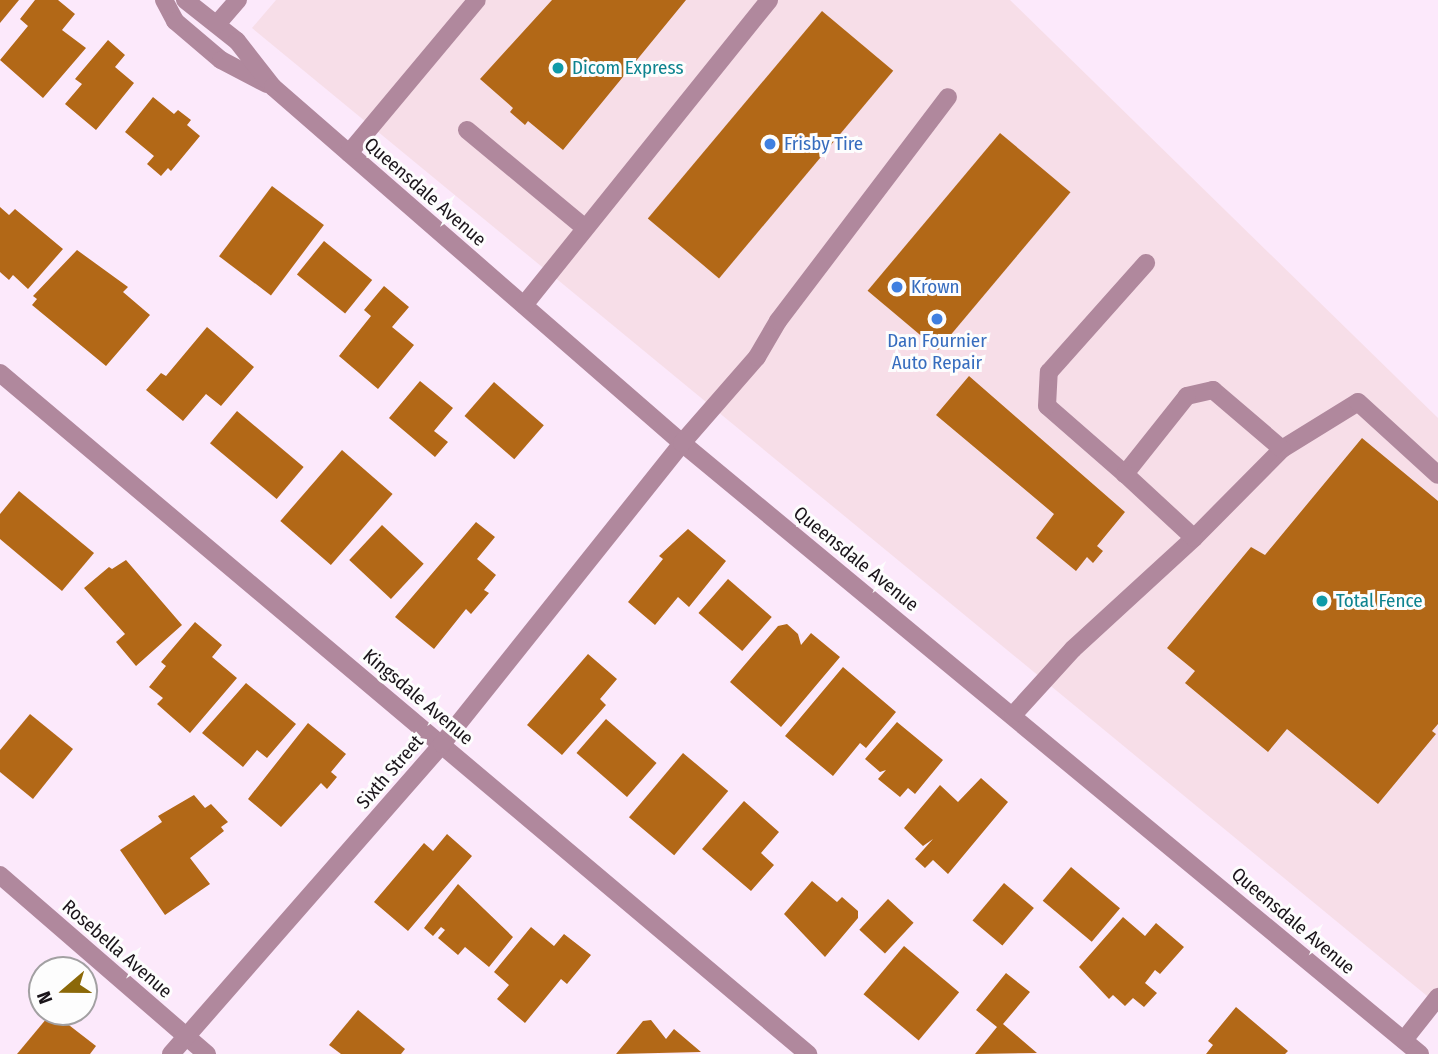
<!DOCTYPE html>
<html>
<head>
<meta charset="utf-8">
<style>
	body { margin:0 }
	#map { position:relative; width:1438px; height:1054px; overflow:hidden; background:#fce9fb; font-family:"Fira Sans Condensed",sans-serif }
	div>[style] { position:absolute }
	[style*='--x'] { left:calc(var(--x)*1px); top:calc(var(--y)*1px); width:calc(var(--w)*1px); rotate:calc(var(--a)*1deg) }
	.industrial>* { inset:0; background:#f7dee8 }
	.building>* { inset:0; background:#b26817; transform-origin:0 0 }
	.minor>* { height:18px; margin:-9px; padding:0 9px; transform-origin:9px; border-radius:9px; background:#b0889d }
	.dots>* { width:19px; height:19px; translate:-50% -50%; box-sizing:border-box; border:4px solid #fdfdfd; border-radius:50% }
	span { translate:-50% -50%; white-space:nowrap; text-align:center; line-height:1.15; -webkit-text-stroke:6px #fdfdfd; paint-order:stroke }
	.culture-label { font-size:19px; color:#0d838f }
	.left { translate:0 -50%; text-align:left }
	.shop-label { font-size:19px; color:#366cbe }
	.street-label { font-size:19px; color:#1a141a }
	.north { position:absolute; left:28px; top:956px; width:70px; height:70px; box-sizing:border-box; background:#fdfdfd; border:2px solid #a2a0a2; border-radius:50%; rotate:250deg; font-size:19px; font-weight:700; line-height:28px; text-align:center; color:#1a141a }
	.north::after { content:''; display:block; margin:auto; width:24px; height:32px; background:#8b6808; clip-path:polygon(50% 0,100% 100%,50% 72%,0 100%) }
</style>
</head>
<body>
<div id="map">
	<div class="industrial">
		<i style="clip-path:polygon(276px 0,1010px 0,1438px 418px,1438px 1005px,252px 28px)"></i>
	</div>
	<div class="building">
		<i style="clip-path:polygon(0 0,19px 0,0 23px)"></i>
		<i style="clip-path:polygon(35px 0,58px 0,75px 14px,62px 30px,86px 48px,43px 98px,0 60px,28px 26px,20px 19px)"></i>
		<i style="clip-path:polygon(552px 0,686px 0,563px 150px,528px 121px,525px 125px,510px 112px,513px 108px,480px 79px)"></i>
		<i style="left:822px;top:11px;width:93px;height:271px;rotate:40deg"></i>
		<i style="clip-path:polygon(108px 40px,125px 55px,115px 67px,134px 83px,96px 130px,65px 104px,82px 84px,75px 79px)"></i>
		<i style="clip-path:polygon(153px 97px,174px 114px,178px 110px,191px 120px,187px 125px,200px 136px,171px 171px,168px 168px,161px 176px,147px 164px,154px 156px,125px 132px)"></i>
		<i style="left:1000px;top:133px;width:92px;height:206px;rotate:40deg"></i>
		<i style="left:272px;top:186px;width:65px;height:88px;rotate:37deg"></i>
		<i style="clip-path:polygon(0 207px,9px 215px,15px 209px,63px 249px,28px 289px,13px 275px,9px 280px,0 272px)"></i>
		<i style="left:324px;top:241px;width:62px;height:43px;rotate:39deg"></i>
		<i style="clip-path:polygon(77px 250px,128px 287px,123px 292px,150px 315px,106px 366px,32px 305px,37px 299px,33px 296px)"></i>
		<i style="clip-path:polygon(384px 286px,409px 307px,392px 327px,414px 345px,378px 389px,339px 356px,371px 316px,364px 310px)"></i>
		<i style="clip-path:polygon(207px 327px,254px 367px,221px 406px,206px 394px,183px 421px,146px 390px,161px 373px,166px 376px)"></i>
		<i style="clip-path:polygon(969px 376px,1125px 512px,1097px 546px,1103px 551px,1093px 563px,1087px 557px,1076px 571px,1036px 538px,1054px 514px,936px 415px)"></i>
		<i style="clip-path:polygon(420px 381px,453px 408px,434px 431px,448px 442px,435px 457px,389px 418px)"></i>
		<i style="left:494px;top:382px;width:66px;height:45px;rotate:41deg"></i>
		<i style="left:237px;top:411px;width:87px;height:42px;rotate:40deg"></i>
		<i style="clip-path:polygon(1362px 438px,1438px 501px,1438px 724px,1432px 731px,1436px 734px,1378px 804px,1287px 729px,1268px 752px,1185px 683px,1195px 671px,1167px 648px,1251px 547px,1265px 555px)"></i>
		<i style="left:342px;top:450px;width:67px;height:94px;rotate:41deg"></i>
		<i style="clip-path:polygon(19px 491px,94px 553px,62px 591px,0 539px,0 514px)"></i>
		<i style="clip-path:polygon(476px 522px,495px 537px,477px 559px,496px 575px,484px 590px,489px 593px,471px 614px,466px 609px,434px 649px,395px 617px)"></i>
		<i style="left:382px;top:525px;width:57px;height:48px;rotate:43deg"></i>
		<i style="clip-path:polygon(688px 529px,726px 561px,689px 607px,678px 597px,655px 625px,628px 602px,663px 559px,659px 556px)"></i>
		<i style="clip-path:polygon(126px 560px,182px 625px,136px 666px,116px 642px,125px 634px,84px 588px,109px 567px,112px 569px)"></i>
		<i style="left:728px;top:579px;width:58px;height:45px;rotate:41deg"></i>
		<i style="clip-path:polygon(195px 622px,222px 645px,212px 657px,237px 678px,190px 733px,157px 704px,163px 698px,149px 687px,166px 666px,161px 662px)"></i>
		<i style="clip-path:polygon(787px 624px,798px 634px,801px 645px,811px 633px,840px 657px,781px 727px,730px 682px,778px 626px)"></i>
		<i style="clip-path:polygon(588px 654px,617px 679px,600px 699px,606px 705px,562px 755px,527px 725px)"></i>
		<i style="clip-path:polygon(843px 667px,896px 712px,866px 748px,860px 743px,833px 776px,785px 736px)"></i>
		<i style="clip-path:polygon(246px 683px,296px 724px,267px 758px,257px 750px,243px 767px,202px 733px)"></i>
		<i style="clip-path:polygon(30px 714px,73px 749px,33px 799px,0 772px,0 750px)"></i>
		<i style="left:606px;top:719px;width:67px;height:45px;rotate:41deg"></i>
		<i style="clip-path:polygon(897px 722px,943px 760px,915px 794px,908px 788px,900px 797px,878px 779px,886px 770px,880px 772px,865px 759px)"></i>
		<i style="clip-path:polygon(308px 723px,346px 754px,331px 772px,337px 777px,327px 789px,321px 783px,281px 827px,248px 799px)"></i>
		<i style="left:683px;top:753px;width:59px;height:84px;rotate:40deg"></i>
		<i style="clip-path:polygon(981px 778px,1008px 802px,948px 874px,933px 860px,925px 868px,915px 859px,933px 839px,923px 846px,904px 828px,940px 785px,958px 802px)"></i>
		<i style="clip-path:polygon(194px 795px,205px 808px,211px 804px,228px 822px,221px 827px,224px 831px,190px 858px,210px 884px,165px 915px,120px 850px,162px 822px,158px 816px)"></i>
		<i style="clip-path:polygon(744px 801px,779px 832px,761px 853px,774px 865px,751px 891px,702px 849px)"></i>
		<i style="clip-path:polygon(447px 834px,472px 856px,408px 931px,374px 902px,424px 843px,433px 851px)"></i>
		<i style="left:1071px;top:867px;width:64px;height:44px;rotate:40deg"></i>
		<i style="clip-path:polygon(812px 881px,837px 902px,842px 897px,858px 911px,858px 918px,825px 957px,784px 914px)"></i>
		<i style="left:1004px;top:883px;width:39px;height:49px;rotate:40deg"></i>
		<i style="clip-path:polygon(458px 884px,513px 937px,489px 967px,465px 947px,458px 955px,438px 938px,445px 930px,441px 927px,433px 936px,424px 928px)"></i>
		<i style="left:888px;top:899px;width:35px;height:42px;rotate:43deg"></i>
		<i style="clip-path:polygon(1123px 917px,1145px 936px,1156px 923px,1184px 947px,1160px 974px,1155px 970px,1145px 983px,1157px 993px,1144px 1007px,1133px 998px,1125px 1006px,1113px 995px,1109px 999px,1079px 967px)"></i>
		<i style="clip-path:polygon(531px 927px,554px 946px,564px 934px,591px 955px,567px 984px,561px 979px,525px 1023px,497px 999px,509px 985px,494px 972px)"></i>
		<i style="left:904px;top:946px;width:72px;height:63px;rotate:40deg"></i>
		<i style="clip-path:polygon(1006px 973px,1030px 992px,1003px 1024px,1037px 1053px,975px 1054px,997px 1027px,976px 1010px)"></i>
		<i style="clip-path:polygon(1236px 1007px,1288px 1051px,1285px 1054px,1206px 1054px,1213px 1045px,1208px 1041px)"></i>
		<i style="clip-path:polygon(358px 1010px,405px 1049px,401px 1054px,341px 1054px,329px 1045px)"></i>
		<i style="clip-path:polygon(52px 1012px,96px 1046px,90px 1054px,17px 1054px)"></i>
		<i style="clip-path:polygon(651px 1020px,666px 1039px,674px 1029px,701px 1052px,616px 1054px,643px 1021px)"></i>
	</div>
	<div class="minor">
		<i style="--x:164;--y:0;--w:24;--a:62"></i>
		<i style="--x:175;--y:21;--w:60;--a:40.3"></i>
		<i style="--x:221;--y:60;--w:52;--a:27.6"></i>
		<i style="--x:185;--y:0;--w:66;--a:38.3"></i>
		<i style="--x:237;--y:41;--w:58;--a:52"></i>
		<i style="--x:273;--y:87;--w:542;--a:41.04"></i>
		<i style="--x:682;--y:443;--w:958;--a:39.62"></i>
		<i style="--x:217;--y:24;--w:32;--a:-49"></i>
		<i style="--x:467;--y:130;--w:153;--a:39.7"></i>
		<i style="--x:349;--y:153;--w:199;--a:-50.1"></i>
		<i style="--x:524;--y:305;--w:391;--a:-51.2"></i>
		<i style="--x:0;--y:373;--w:1057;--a:40.12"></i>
		<i style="--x:1282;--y:449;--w:89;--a:-31.7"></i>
		<i style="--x:1358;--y:402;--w:108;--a:42.4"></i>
		<i style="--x:1125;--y:474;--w:103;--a:-138.9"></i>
		<i style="--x:1047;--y:406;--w:34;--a:-87"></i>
		<i style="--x:1049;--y:372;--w:146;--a:-48.3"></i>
		<i style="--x:1013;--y:715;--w:89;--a:-47.7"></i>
		<i style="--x:1073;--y:649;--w:164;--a:-42.5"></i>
		<i style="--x:1194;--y:538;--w:125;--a:-45.3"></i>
		<i style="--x:1282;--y:449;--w:91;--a:-139.5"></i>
		<i style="--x:1213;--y:390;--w:27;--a:167"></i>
		<i style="--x:1187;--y:396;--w:100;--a:128.5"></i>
		<i style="--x:1125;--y:474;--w:94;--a:42.8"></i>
		<i style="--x:0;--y:875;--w:274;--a:40.9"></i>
		<i style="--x:1404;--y:1040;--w:55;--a:-51.7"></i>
		<i style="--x:171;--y:1054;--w:412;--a:-48.8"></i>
		<i style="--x:442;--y:744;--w:385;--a:-51.4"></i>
		<i style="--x:682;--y:443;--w:114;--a:-48.9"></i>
		<i style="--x:757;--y:357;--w:42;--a:-59.7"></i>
		<i style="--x:778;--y:321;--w:281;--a:-52.8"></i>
	</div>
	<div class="dots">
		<i style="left:558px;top:68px;background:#0f9aa8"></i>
		<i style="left:770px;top:144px;background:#3f7fe0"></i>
		<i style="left:897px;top:287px;background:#3f7fe0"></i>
		<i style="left:937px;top:319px;background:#3f7fe0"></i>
		<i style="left:1322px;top:601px;background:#0f9aa8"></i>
	</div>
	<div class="culture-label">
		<span class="left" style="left:572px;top:68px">Dicom Express</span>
		<span class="left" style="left:1336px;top:601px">Total Fence</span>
	</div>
	<div class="shop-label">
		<span class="left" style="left:784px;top:144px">Frisby Tire</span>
		<span class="left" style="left:911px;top:287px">Krown</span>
		<span style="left:937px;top:352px">Dan Fournier<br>Auto Repair</span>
	</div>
	<div class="street-label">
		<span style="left:425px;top:192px;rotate:41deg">Queensdale Avenue</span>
		<span style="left:856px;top:559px;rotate:39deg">Queensdale Avenue</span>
		<span style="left:418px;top:697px;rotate:40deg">Kingsdale Avenue</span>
		<span style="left:390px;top:772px;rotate:-49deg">Sixth Street</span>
		<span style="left:1293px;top:921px;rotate:40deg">Queensdale Avenue</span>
		<span style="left:117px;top:949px;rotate:41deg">Rosebella Avenue</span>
	</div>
	<div class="north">N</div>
</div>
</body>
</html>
